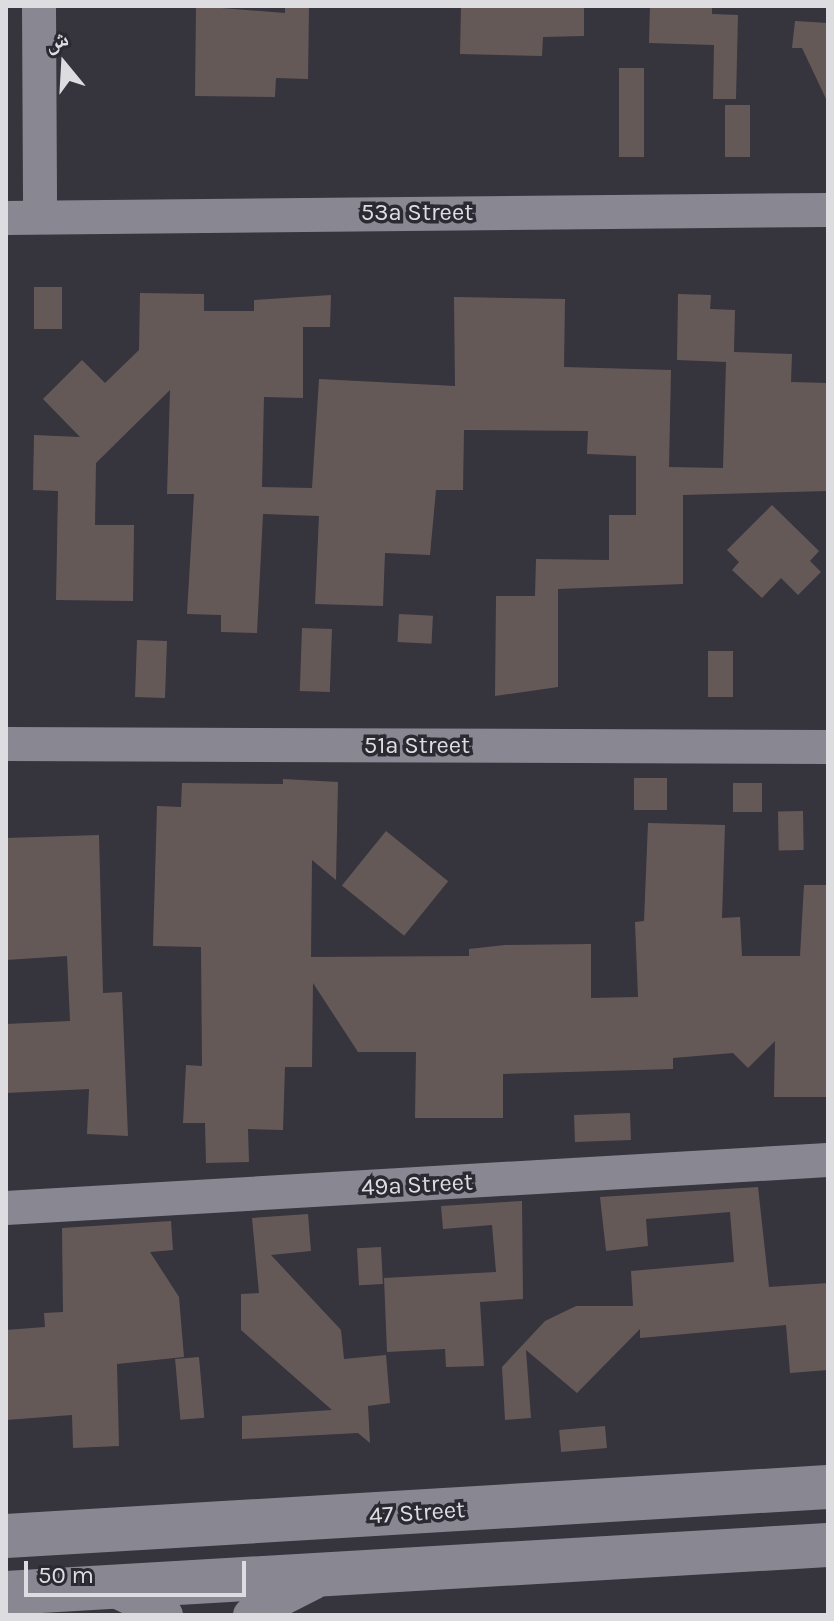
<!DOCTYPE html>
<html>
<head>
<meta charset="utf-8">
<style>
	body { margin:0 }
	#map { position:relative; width:834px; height:1621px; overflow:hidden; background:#36343d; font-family:Karla,"Noto Naskh Arabic",sans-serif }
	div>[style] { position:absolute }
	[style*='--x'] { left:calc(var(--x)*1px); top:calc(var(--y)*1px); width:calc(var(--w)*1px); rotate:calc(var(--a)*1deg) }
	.building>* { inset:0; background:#655958; transform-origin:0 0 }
	.street>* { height:34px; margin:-17px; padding:0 17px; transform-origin:17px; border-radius:17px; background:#898892 }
	.secondary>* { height:44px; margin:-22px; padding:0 22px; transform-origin:22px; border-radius:22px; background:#898892 }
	span { translate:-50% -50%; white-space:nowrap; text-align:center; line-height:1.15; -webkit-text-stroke:7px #2b2a33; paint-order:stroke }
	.street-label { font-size:24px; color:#dcdce1 }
	.frame { position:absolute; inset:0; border:8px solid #dcdce1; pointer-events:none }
	.north { position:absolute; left:24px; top:24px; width:80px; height:80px; -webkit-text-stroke:6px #2b2a33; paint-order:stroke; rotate:342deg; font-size:22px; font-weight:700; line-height:32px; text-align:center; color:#dcdce1 }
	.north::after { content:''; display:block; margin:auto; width:28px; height:36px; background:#dcdce1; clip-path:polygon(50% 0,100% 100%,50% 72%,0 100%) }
	.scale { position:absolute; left:24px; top:1561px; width:222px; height:36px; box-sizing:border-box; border:4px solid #dcdce1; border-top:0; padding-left:10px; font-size:24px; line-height:28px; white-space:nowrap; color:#dcdce1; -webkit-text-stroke:6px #2b2a33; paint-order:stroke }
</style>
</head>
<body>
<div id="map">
	<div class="building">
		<i style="clip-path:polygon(196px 6px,285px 13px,285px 6px,309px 6px,308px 79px,276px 78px,275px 97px,195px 96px)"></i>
		<i style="clip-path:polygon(461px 6px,584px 6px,584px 36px,543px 37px,542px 56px,460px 54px)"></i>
		<i style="clip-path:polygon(650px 6px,712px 6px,712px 14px,738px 15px,736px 99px,713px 99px,714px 45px,649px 43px)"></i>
		<i style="clip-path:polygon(795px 21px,828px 23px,828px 103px,802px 48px,792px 48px)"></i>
		<i style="left:619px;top:68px;width:25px;height:89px"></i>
		<i style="left:725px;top:105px;width:25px;height:52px"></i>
		<i style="left:34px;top:287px;width:28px;height:42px"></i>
		<i style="clip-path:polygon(140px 293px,204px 294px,204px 311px,254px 311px,254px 300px,331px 295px,330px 327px,303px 327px,303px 398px,264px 397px,262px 487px,312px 488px,319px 379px,455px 386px,454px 297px,565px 299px,564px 367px,671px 370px,669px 467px,723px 468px,726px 362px,677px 360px,678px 294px,711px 295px,710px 309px,735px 310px,734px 352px,792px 354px,791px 382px,828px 383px,828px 491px,683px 495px,683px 584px,558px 589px,558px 687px,495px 696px,496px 596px,535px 596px,536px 559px,609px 560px,609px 515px,636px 515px,636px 456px,587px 454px,588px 431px,464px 430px,463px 490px,436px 490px,430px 555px,385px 553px,383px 606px,315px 604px,319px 516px,263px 514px,257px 633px,221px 632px,221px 615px,187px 614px,194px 494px,167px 494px,170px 390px,96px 463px,95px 525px,134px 525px,133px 601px,56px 600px,58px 491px,33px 490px,34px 435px,80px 437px,43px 399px,82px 360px,105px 383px,139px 350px)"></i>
		<i style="clip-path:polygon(772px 505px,819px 551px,810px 561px,821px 572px,798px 595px,781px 578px,762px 598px,732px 570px,739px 562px,727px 550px)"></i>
		<i style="left:399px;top:614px;width:34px;height:28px;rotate:3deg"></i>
		<i style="left:302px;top:628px;width:30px;height:63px;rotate:2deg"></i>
		<i style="left:137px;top:640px;width:30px;height:57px;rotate:2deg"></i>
		<i style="left:708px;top:651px;width:25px;height:46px"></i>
		<i style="left:634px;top:778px;width:33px;height:32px"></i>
		<i style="clip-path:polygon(283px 779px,338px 782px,336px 880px,312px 860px,311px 957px,469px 956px,469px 949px,505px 945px,591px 944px,591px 998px,638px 997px,635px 922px,644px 921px,648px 823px,725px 825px,722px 918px,740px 917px,742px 956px,800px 956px,804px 885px,828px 885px,826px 1097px,774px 1097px,775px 1041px,748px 1068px,733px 1053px,673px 1058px,673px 1069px,503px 1074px,503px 1118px,415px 1118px,416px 1052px,358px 1052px,313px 983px,312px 1067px,285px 1067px,283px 1130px,248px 1129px,249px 1162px,206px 1163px,205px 1123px,183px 1123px,186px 1065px,202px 1066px,201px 947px,153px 946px,157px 806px,181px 807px,182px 783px,283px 784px)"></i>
		<i style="left:733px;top:783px;width:29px;height:29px"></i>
		<i style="left:803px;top:811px;width:39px;height:25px;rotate:89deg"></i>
		<i style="left:386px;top:831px;width:80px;height:70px;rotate:39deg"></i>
		<i style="clip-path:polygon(99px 835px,103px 993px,122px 992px,128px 1136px,87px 1134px,89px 1089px,6px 1093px,6px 1024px,70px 1021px,67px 956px,6px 960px,6px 838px)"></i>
		<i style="left:630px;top:1113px;width:27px;height:56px;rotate:88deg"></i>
		<i style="clip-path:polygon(758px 1187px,769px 1287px,828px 1283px,828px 1370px,790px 1373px,786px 1325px,640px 1338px,640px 1329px,577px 1393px,526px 1350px,531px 1418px,505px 1420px,502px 1367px,545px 1321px,576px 1306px,633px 1306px,631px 1271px,734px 1262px,730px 1212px,646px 1219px,648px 1246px,606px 1251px,600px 1197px)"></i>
		<i style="clip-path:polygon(522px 1201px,523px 1299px,480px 1302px,484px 1366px,446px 1367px,445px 1349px,387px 1352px,384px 1278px,496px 1272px,492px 1225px,443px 1229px,441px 1206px)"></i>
		<i style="clip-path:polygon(308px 1214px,311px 1251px,271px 1255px,341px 1330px,344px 1359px,386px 1355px,390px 1403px,368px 1406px,370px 1443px,358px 1433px,242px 1439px,242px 1416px,332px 1410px,241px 1330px,241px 1294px,259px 1293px,252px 1218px)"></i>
		<i style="clip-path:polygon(171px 1221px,173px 1250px,150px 1252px,179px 1297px,184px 1357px,117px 1364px,119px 1446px,73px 1448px,72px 1415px,6px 1420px,6px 1330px,45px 1327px,44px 1313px,63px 1312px,62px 1228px)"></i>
		<i style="left:381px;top:1247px;width:37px;height:24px;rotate:87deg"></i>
		<i style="left:199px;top:1357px;width:61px;height:24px;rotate:85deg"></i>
		<i style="left:605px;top:1426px;width:22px;height:46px;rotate:85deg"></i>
	</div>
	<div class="street">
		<i style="--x:39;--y:6;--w:210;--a:89.7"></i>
		<i style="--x:6;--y:218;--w:822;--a:-0.56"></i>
		<i style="--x:6;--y:744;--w:822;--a:0.21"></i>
		<i style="--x:6;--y:1208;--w:823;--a:-3.34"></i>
		<i style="--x:109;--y:1588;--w:63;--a:25.3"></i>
		<i style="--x:250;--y:1615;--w:71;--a:-26.9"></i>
	</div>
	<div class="secondary">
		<i style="--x:6;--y:1536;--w:823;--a:-3.41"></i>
		<i style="--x:6;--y:1593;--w:823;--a:-3.34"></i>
	</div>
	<div class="street-label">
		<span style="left:417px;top:213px">53a Street</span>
		<span style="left:417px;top:746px">51a Street</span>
		<span style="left:417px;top:1185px;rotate:-3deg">49a Street</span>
		<span style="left:417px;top:1513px;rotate:-4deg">47 Street</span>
	</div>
	<div class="frame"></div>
	<div class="north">ش</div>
	<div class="scale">50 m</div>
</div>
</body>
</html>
